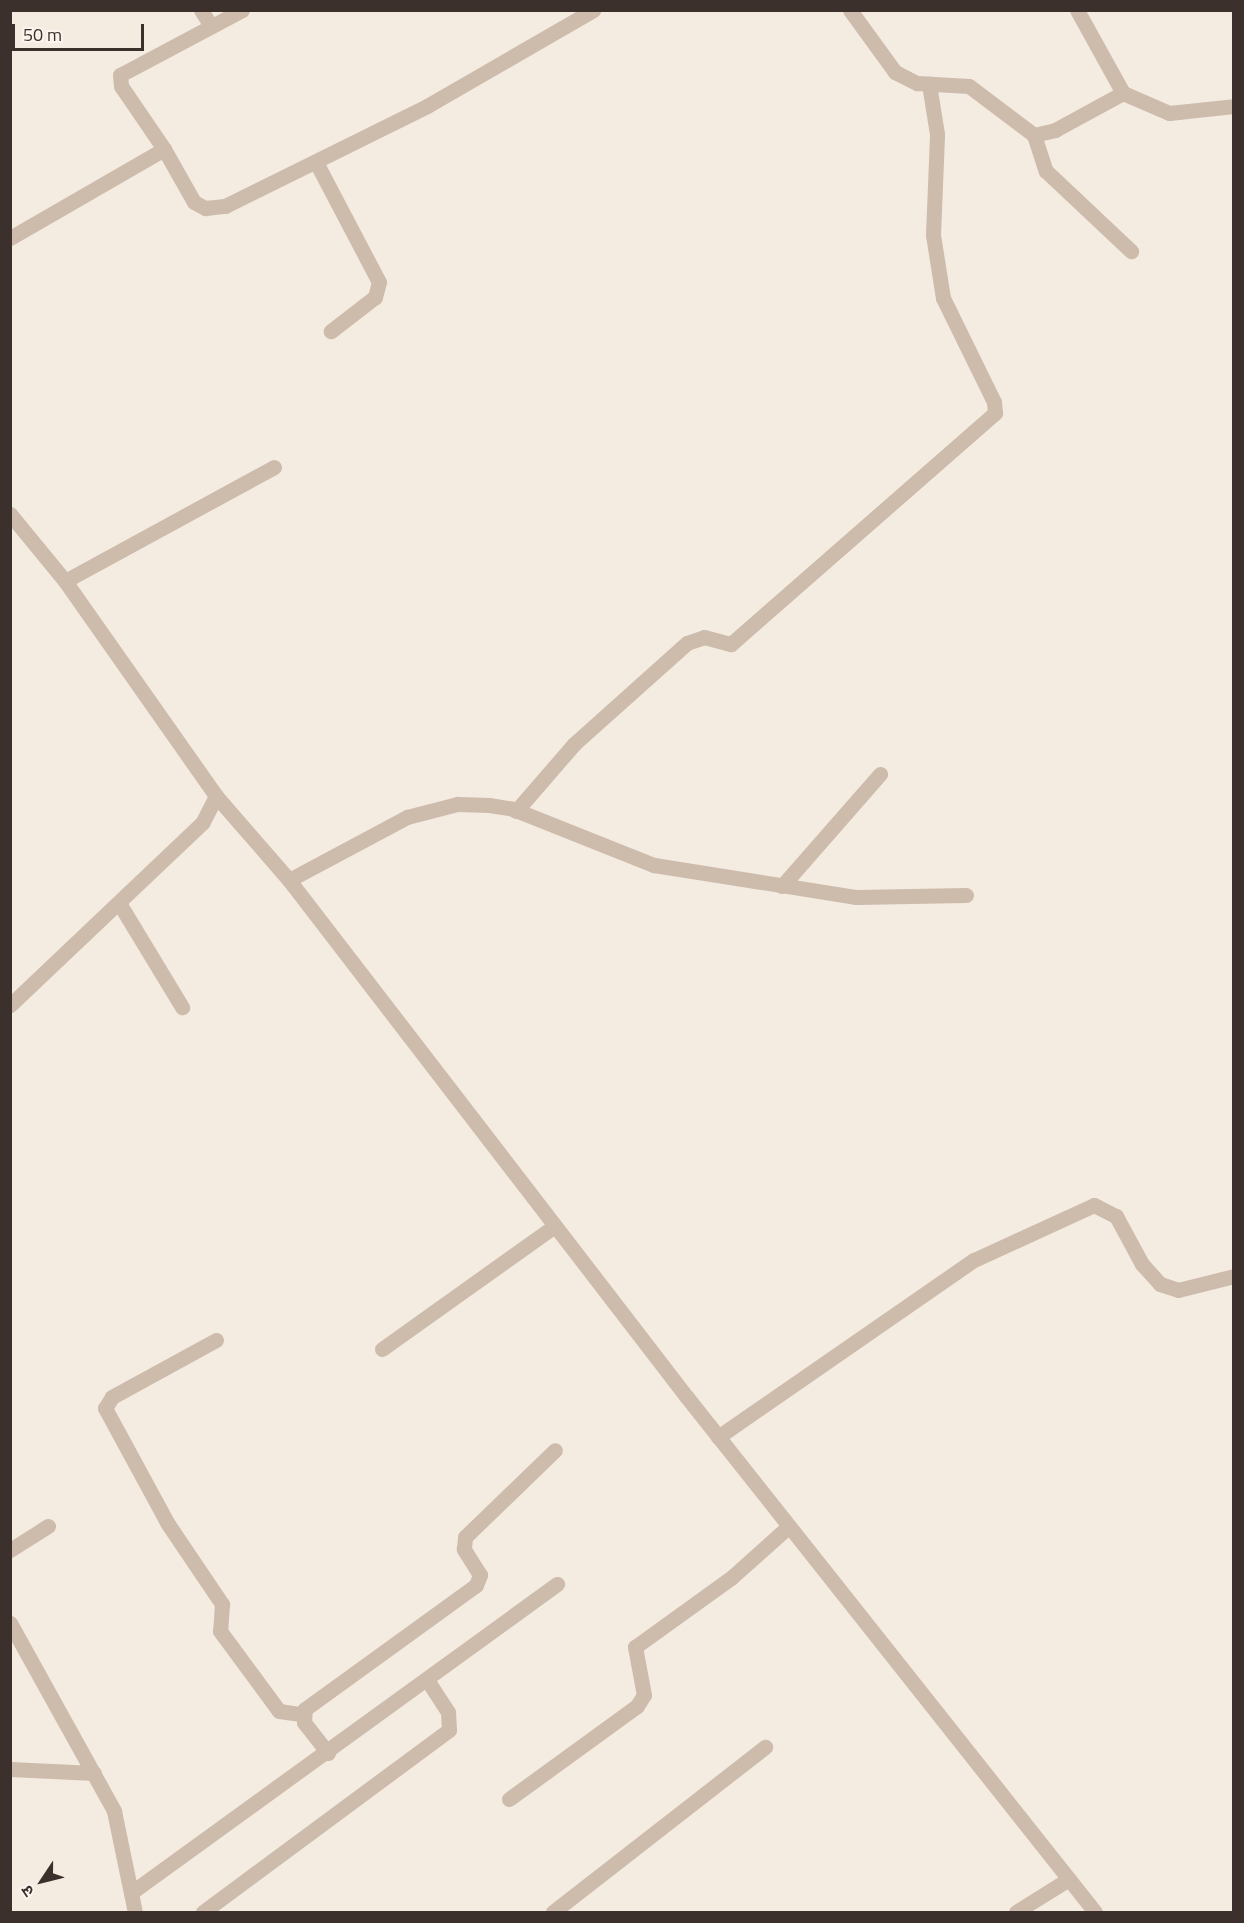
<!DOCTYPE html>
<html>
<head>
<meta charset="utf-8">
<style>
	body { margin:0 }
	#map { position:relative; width:1244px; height:1923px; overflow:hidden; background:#f4ebe1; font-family:"Titillium Web","Noto Sans Devanagari",sans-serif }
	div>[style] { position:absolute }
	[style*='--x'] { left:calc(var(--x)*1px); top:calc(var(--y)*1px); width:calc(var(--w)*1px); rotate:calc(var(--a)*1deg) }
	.street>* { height:15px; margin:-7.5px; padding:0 7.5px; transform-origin:7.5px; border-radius:7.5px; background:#cdbbac }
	span { translate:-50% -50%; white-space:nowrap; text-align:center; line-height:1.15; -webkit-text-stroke:6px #fbf5ee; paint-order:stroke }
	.frame { position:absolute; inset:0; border:12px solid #3b302b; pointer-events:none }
	.north { position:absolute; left:12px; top:1851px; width:60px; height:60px; -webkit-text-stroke:4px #fbf5ee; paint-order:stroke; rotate:235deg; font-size:16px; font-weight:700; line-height:24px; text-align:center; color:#3b302b }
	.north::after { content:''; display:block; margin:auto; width:21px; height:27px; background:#3b302b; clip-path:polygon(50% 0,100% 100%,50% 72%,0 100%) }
	.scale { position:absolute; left:12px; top:24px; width:132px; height:27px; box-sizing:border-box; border:3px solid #3b302b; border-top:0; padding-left:8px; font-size:18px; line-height:21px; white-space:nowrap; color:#3b302b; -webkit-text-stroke:4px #fbf5ee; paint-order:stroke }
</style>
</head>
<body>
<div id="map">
	<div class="street">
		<i style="--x:201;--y:10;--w:19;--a:58"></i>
		<i style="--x:850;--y:10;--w:77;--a:54"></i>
		<i style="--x:895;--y:72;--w:25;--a:27"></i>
		<i style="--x:917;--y:83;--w:52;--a:3.3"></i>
		<i style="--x:969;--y:86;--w:81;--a:37"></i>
		<i style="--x:1034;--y:135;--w:22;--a:-13"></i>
		<i style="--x:1055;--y:130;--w:77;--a:-28.6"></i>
		<i style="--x:1123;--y:93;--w:95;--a:-119"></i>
		<i style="--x:1123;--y:93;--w:50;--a:23.5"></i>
		<i style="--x:1169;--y:113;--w:65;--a:-6.1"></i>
		<i style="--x:1034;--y:135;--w:38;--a:72"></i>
		<i style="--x:1046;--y:171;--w:117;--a:43.3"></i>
		<i style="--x:164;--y:149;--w:61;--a:60.5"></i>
		<i style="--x:194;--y:202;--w:13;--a:29"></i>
		<i style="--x:205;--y:208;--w:20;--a:-6"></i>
		<i style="--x:225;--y:206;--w:225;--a:-26.3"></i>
		<i style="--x:427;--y:106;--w:192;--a:-30"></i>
		<i style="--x:317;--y:164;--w:133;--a:62.3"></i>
		<i style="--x:379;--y:282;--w:16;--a:105"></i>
		<i style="--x:375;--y:297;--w:56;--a:142.3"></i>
		<i style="--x:10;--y:238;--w:178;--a:-30"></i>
		<i style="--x:164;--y:149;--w:76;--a:-124.3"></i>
		<i style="--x:121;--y:86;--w:11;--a:-95"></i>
		<i style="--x:120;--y:75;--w:138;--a:-28"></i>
		<i style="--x:10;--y:514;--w:87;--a:50.6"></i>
		<i style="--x:65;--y:581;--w:263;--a:54.9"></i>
		<i style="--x:216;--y:796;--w:30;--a:117"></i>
		<i style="--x:202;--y:823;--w:265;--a:136.5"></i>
		<i style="--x:65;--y:581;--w:238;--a:-28.6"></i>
		<i style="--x:216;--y:796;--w:111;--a:49"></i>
		<i style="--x:289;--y:880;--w:651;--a:52.43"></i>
		<i style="--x:686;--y:1396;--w:658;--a:51.6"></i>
		<i style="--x:516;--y:811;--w:89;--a:-49.1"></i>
		<i style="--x:574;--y:744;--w:152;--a:-41.8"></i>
		<i style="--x:687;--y:643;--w:18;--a:-19"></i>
		<i style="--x:704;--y:637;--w:28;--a:15"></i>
		<i style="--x:731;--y:644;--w:351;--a:-41.2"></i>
		<i style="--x:995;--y:413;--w:11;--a:-95"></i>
		<i style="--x:994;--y:402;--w:116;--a:-116.1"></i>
		<i style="--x:943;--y:298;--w:64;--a:-99"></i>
		<i style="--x:933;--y:235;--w:101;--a:-87.7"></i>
		<i style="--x:937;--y:134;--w:51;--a:-99.1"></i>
		<i style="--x:289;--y:880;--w:134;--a:-28.1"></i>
		<i style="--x:407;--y:817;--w:52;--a:-14.6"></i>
		<i style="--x:457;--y:804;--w:32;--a:2"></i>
		<i style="--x:489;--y:805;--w:24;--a:9"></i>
		<i style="--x:513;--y:809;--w:152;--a:21.7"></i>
		<i style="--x:654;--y:865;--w:205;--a:9"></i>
		<i style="--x:856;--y:897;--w:110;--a:-1"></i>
		<i style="--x:782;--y:886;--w:149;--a:-48.8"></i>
		<i style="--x:119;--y:903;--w:122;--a:58.8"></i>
		<i style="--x:216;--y:1340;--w:119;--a:151.3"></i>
		<i style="--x:112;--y:1397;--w:13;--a:122"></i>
		<i style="--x:105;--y:1408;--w:132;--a:61.5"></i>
		<i style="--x:168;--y:1524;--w:97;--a:56"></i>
		<i style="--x:222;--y:1604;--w:27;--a:94"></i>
		<i style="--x:220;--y:1631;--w:99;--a:53.6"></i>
		<i style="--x:279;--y:1711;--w:22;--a:8"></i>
		<i style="--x:382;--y:1349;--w:210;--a:-35.5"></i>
		<i style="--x:718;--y:1437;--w:311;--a:-34.7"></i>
		<i style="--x:974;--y:1260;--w:132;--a:-24.6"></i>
		<i style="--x:1094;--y:1205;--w:25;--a:27"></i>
		<i style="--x:1116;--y:1216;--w:55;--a:61.6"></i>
		<i style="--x:1142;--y:1264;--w:27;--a:48"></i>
		<i style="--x:1160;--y:1284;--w:19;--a:18"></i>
		<i style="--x:1178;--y:1290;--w:58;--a:-14"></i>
		<i style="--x:10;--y:1550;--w:45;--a:-32.3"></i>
		<i style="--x:10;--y:1623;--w:215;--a:61"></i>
		<i style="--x:114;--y:1811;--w:103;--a:78.3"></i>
		<i style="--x:328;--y:1753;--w:39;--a:-128"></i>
		<i style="--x:304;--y:1722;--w:13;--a:-86"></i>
		<i style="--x:305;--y:1709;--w:211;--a:-35.9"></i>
		<i style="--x:476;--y:1585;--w:11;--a:-68"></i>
		<i style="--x:480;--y:1575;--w:31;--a:-122"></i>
		<i style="--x:464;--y:1549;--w:12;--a:-85"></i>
		<i style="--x:465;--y:1537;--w:125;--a:-44"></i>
		<i style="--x:10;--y:1769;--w:84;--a:2.7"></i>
		<i style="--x:509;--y:1799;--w:158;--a:-36"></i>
		<i style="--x:637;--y:1706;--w:13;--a:-58"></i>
		<i style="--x:644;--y:1695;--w:49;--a:-100.6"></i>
		<i style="--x:635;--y:1647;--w:120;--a:-35.8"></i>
		<i style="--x:732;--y:1577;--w:76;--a:-41.8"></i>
		<i style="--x:132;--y:1892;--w:525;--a:-35.93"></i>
		<i style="--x:203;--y:1912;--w:306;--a:-36.5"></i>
		<i style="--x:449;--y:1730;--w:18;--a:-93"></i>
		<i style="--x:448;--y:1712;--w:37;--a:-123"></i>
		<i style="--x:553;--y:1912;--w:269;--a:-37.9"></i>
		<i style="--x:1016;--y:1912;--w:62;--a:-31.9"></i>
	</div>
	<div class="frame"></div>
	<div class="north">उ</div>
	<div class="scale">50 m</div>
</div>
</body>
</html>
